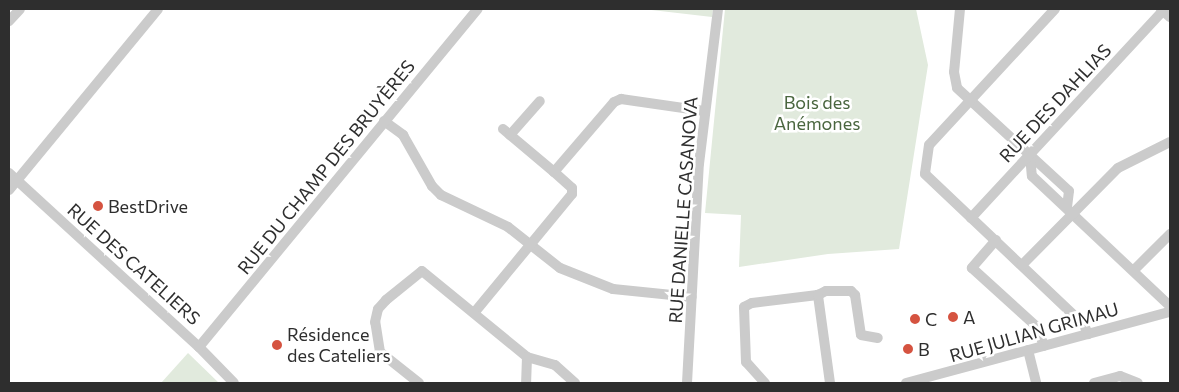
<!DOCTYPE html>
<html>
<head>
<meta charset="utf-8">
<style>
	body { margin:0 }
	#map { position:relative; width:1179px; height:392px; overflow:hidden; background:#fff; font-family:Commissioner,sans-serif }
	div>[style] { position:absolute }
	[style*='--x'] { left:calc(var(--x)*1px); top:calc(var(--y)*1px); width:calc(var(--w)*1px); rotate:calc(var(--a)*1deg) }
	.green>* { inset:0; background:#e1eadd }
	.minor>* { height:10px; margin:-5px; padding:0 5px; transform-origin:5px; border-radius:5px; background:#cbcbcb }
	.dots>* { width:14px; height:14px; translate:-50% -50%; box-sizing:border-box; border:2px solid #fff; border-radius:50% }
	span { translate:-50% -50%; white-space:nowrap; text-align:center; line-height:1.15; -webkit-text-stroke:5px #fff; paint-order:stroke }
	.park-label { font-size:18px; color:#4a663f }
	.street-label { font-size:18px; color:#2e2e2e }
	.poi-label { font-size:18px; color:#2e2e2e }
	.left { translate:0 -50%; text-align:left }
	.frame { position:absolute; inset:0; border:10px solid #2e2e2e; pointer-events:none }
</style>
</head>
<body>
<div id="map">
	<div class="green">
		<i style="clip-path:polygon(643px 9px,713px 9px,712px 17px)"></i>
		<i style="clip-path:polygon(725px 9px,916px 9px,928px 65px,899px 249px,828px 254px,739px 267px,741px 215px,705px 213px)"></i>
		<i style="clip-path:polygon(188px 353px,219px 383px,161px 383px)"></i>
	</div>
	<div class="minor">
		<i style="--x:960;--y:9;--w:63;--a:95.4"></i>
		<i style="--x:954;--y:72;--w:16;--a:79"></i>
		<i style="--x:957;--y:88;--w:152;--a:42.6"></i>
		<i style="--x:1069;--y:191;--w:16;--a:97"></i>
		<i style="--x:1055;--y:9;--w:185;--a:132.8"></i>
		<i style="--x:929;--y:145;--w:29;--a:98"></i>
		<i style="--x:925;--y:174;--w:219;--a:43.5"></i>
		<i style="--x:1084;--y:325;--w:10;--a:66"></i>
		<i style="--x:1161;--y:9;--w:12;--a:42"></i>
		<i style="--x:9;--y:21;--w:16;--a:-47"></i>
		<i style="--x:384;--y:121;--w:24;--a:36"></i>
		<i style="--x:403;--y:135;--w:59;--a:60.4"></i>
		<i style="--x:432;--y:186;--w:13;--a:45"></i>
		<i style="--x:441;--y:195;--w:74;--a:25.5"></i>
		<i style="--x:508;--y:227;--w:66;--a:38.3"></i>
		<i style="--x:560;--y:268;--w:57;--a:21.6"></i>
		<i style="--x:613;--y:289;--w:79;--a:5.8"></i>
		<i style="--x:503;--y:129;--w:67;--a:40.1"></i>
		<i style="--x:510;--y:135;--w:45;--a:-48.6"></i>
		<i style="--x:1030;--y:155;--w:21;--a:85"></i>
		<i style="--x:1032;--y:176;--w:190;--a:43.3"></i>
		<i style="--x:9;--y:173;--w:258;--a:42.5"></i>
		<i style="--x:199;--y:347;--w:50;--a:45.8"></i>
		<i style="--x:9;--y:190;--w:234;--a:-50.5"></i>
		<i style="--x:971;--y:218;--w:282;--a:-47.2"></i>
		<i style="--x:996;--y:240;--w:37;--a:131"></i>
		<i style="--x:972;--y:268;--w:88;--a:42.2"></i>
		<i style="--x:1037;--y:327;--w:20;--a:70"></i>
		<i style="--x:1022;--y:265;--w:136;--a:-45.3"></i>
		<i style="--x:1118;--y:168;--w:58;--a:-26.6"></i>
		<i style="--x:1134;--y:270;--w:51;--a:-45"></i>
		<i style="--x:474;--y:313;--w:154;--a:-50.5"></i>
		<i style="--x:572;--y:194;--w:6;--a:-90"></i>
		<i style="--x:572;--y:188;--w:24;--a:-138"></i>
		<i style="--x:554;--y:172;--w:92;--a:-49.4"></i>
		<i style="--x:614;--y:102;--w:8;--a:-23"></i>
		<i style="--x:621;--y:99;--w:84;--a:8.2"></i>
		<i style="--x:199;--y:347;--w:438;--a:-50.5"></i>
		<i style="--x:1028;--y:350;--w:34;--a:76"></i>
		<i style="--x:527;--y:357;--w:29;--a:16"></i>
		<i style="--x:555;--y:365;--w:27;--a:42"></i>
		<i style="--x:419;--y:383;--w:50;--a:-141.5"></i>
		<i style="--x:380;--y:352;--w:30;--a:-99"></i>
		<i style="--x:375;--y:322;--w:13;--a:-77"></i>
		<i style="--x:378;--y:309;--w:12;--a:-48"></i>
		<i style="--x:386;--y:300;--w:46;--a:-38.9"></i>
		<i style="--x:422;--y:271;--w:136;--a:39.3"></i>
		<i style="--x:527;--y:357;--w:26;--a:92"></i>
		<i style="--x:687;--y:383;--w:219;--a:-86.9"></i>
		<i style="--x:699;--y:164;--w:156;--a:-83"></i>
		<i style="--x:765;--y:383;--w:28;--a:-132"></i>
		<i style="--x:746;--y:362;--w:55;--a:-92.1"></i>
		<i style="--x:744;--y:307;--w:9;--a:-27"></i>
		<i style="--x:752;--y:303;--w:66;--a:-6.9"></i>
		<i style="--x:830;--y:383;--w:89;--a:-97.8"></i>
		<i style="--x:818;--y:295;--w:9;--a:-27"></i>
		<i style="--x:826;--y:291;--w:25;--a:0"></i>
		<i style="--x:851;--y:291;--w:6;--a:45"></i>
		<i style="--x:855;--y:295;--w:40;--a:81.5"></i>
		<i style="--x:861;--y:335;--w:17;--a:10"></i>
		<i style="--x:906;--y:383;--w:273;--a:-15.1"></i>
		<i style="--x:1094;--y:383;--w:27;--a:-15"></i>
		<i style="--x:1120;--y:376;--w:19;--a:21"></i>
	</div>
	<div class="dots">
		<i style="left:98px;top:206px;background:#d55340"></i>
		<i style="left:953px;top:317px;background:#d55340"></i>
		<i style="left:915px;top:319px;background:#d55340"></i>
		<i style="left:277px;top:345px;background:#d55340"></i>
		<i style="left:908px;top:349px;background:#d55340"></i>
	</div>
	<div class="park-label">
		<span style="left:817px;top:113px">Bois des<br>Anémones</span>
	</div>
	<div class="street-label">
		<span style="left:1055px;top:103px;rotate:-47deg">RUE DES DAHLIAS</span>
		<span style="left:326px;top:167px;rotate:-51deg">RUE DU CHAMP DES BRUYÈRES</span>
		<span style="left:683px;top:210px;rotate:-86deg">RUE DANIELLE CASANOVA</span>
		<span style="left:134px;top:264px;rotate:42deg">RUE DES CATELIERS</span>
		<span style="left:1034px;top:332px;rotate:-16deg">RUE JULIAN GRIMAU</span>
	</div>
	<div class="poi-label">
		<span class="left" style="left:108px;top:206px">BestDrive</span>
		<span class="left" style="left:963px;top:317px">A</span>
		<span class="left" style="left:925px;top:319px">C</span>
		<span class="left" style="left:287px;top:345px">Résidence<br>des Cateliers</span>
		<span class="left" style="left:918px;top:349px">B</span>
	</div>
	<div class="frame"></div>
</div>
</body>
</html>
